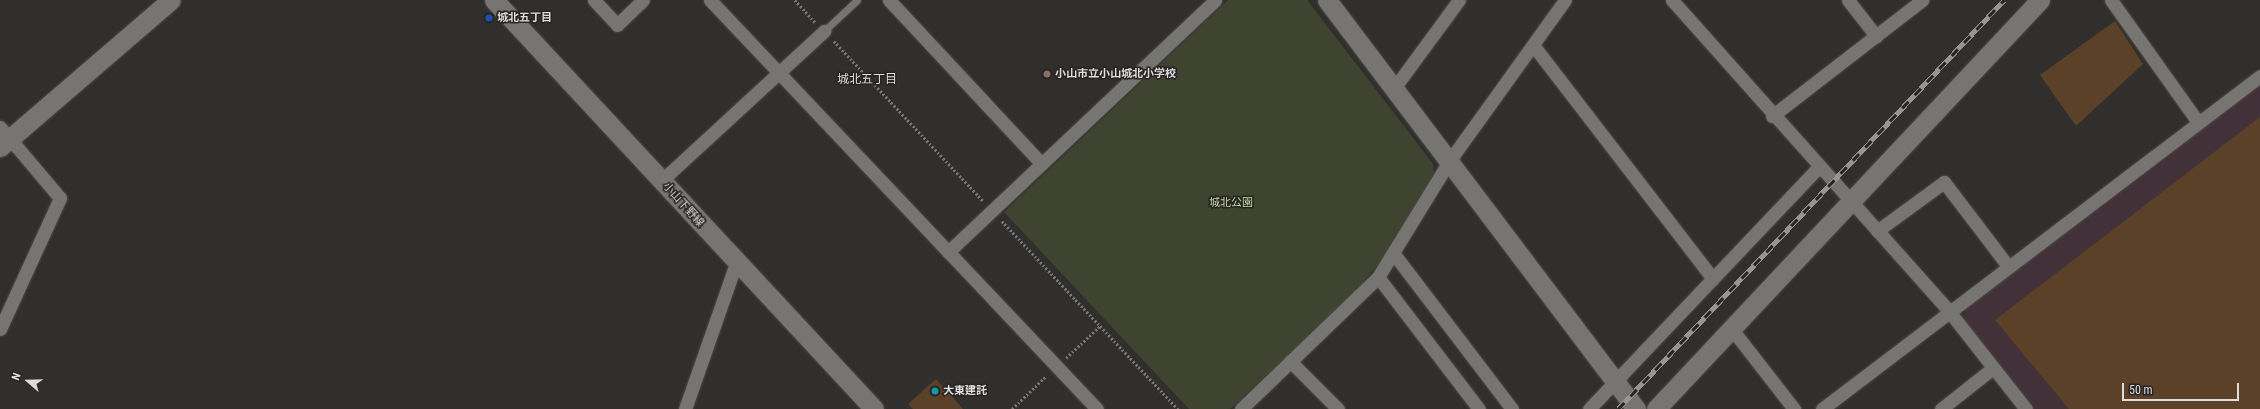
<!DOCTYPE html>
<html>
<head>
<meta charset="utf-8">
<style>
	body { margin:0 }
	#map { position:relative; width:2260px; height:409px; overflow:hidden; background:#312f2d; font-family:"Roboto Condensed","Noto Sans JP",sans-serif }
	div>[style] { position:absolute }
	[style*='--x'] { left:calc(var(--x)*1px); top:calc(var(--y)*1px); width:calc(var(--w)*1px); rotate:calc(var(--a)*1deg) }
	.industrial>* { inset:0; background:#433139 }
	.green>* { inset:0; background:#3e442f }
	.building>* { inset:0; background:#5a4128 }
	.path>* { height:2.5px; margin-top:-1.25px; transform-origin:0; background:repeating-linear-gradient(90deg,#797775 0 2px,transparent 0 4px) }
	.roads { filter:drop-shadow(0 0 1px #4c4a48) drop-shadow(0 0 1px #4c4a48) }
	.lane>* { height:7px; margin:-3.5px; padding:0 3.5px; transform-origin:3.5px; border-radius:3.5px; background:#777572 }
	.street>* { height:13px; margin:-6.5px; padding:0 6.5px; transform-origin:6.5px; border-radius:6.5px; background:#777572 }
	.secondary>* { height:19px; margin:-9.5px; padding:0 9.5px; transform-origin:9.5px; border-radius:9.5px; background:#777572 }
	.rail>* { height:4.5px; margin-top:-2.25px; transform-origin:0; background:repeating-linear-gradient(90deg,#272523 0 9px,#969593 0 18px); box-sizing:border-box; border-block:1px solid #969593 }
	.dots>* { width:11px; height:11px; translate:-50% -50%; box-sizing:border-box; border:2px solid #272523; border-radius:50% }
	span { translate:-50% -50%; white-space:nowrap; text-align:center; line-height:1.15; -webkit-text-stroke:3px #272523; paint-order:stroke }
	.poi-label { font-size:11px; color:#dedddb; font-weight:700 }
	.left { translate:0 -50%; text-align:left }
	.park-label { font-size:11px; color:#c3d69a }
	.street-label { font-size:11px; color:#dedddb }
	.neighbourhood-label { font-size:12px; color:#dedddb }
	.north { position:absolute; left:8px; top:361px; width:40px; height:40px; -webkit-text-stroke:3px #272523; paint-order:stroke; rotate:290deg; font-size:11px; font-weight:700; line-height:16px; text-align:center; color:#dedddb }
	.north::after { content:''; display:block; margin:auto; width:14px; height:18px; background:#dedddb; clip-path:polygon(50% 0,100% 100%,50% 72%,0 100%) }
	.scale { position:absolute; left:2122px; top:383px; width:117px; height:18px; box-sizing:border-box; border:2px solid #dedddb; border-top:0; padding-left:5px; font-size:12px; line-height:14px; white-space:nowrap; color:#dedddb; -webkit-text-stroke:3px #272523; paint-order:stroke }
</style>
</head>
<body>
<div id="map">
	<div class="industrial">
		<i style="clip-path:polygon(2260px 84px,2260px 409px,2034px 409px,1963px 319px,1966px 306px)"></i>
	</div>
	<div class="green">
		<i style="clip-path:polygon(1228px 0,1307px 0,1433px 164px,1434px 173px,1382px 259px,1353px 295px,1230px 409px,1189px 409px,1004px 212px)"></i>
	</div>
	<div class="building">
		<i style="clip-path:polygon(2115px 21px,2143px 64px,2076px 126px,2040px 75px)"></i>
		<i style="clip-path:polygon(2260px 117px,2260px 409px,2069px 409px,1995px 320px)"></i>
		<i style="clip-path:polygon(936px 379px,963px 409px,913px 409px,908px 404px)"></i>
	</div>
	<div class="path">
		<i style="--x:795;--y:0;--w:30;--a:48"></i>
		<i style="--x:834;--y:41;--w:219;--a:47"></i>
		<i style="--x:1002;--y:221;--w:258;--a:46.9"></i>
		<i style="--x:1066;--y:358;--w:48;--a:-43.3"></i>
		<i style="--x:1012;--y:409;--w:47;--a:-44.1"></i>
	</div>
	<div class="roads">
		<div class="lane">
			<i style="--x:824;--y:31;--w:45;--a:-43.2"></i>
		</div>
		<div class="street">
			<i style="--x:594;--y:0;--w:34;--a:47"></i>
			<i style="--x:617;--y:25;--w:36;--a:-44"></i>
			<i style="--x:710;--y:0;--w:563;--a:46.58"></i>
			<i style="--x:889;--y:0;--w:224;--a:47"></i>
			<i style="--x:1672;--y:0;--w:415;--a:48.3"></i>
			<i style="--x:1948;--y:310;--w:126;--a:51.8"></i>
			<i style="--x:1848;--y:0;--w:46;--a:52.1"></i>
			<i style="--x:2111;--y:0;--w:150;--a:54.5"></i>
			<i style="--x:1533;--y:45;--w:295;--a:52.4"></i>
			<i style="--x:1395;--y:87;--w:108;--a:-53.7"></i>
			<i style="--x:1772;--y:116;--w:190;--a:-37.7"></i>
			<i style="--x:0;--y:127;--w:93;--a:49.8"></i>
			<i style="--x:60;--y:198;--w:144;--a:114.6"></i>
			<i style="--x:661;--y:181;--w:222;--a:-42.6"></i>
			<i style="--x:1877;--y:231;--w:83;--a:-36.2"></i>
			<i style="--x:1944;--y:182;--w:106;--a:52.7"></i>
			<i style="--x:948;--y:252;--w:367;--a:-43.3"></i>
			<i style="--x:1394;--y:254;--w:195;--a:52.7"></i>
			<i style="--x:1378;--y:277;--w:166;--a:52.6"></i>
			<i style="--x:1731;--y:328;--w:103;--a:52.1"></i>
			<i style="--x:1290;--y:361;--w:68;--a:45"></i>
			<i style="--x:685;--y:409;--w:155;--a:-70.7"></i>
			<i style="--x:1241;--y:409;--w:190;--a:-43.9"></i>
			<i style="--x:1378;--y:277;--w:137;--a:-58.4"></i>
			<i style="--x:1450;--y:160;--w:197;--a:-54.3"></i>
			<i style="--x:1589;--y:409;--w:334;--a:-46.5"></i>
			<i style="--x:1822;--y:409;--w:550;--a:-37.24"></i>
			<i style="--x:1941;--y:409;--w:66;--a:-38.3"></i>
		</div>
		<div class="secondary">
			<i style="--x:494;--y:0;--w:558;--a:47.1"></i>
			<i style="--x:1327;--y:0;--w:513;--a:52.93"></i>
			<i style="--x:0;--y:147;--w:225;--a:-40.7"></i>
			<i style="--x:1656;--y:409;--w:561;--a:-46.81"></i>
		</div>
	</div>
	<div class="rail">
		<i style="--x:1618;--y:409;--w:562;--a:-46.66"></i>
	</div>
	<div class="dots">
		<i style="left:489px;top:18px;background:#1a4fb4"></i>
		<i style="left:1047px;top:74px;background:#8d6e63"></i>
		<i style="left:935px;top:391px;background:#0f9aa8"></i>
	</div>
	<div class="poi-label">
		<span class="left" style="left:497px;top:18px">城北五丁目</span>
		<span class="left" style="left:1055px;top:74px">小山市立小山城北小学校</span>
		<span class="left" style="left:943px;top:391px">大東建託</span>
	</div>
	<div class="park-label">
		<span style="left:1231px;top:203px">城北公園</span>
	</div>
	<div class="street-label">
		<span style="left:683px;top:205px;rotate:48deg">小山下野線</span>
	</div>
	<div class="neighbourhood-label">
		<span style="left:867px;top:80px">城北五丁目</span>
	</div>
	<div class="north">N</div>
	<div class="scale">50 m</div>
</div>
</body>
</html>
